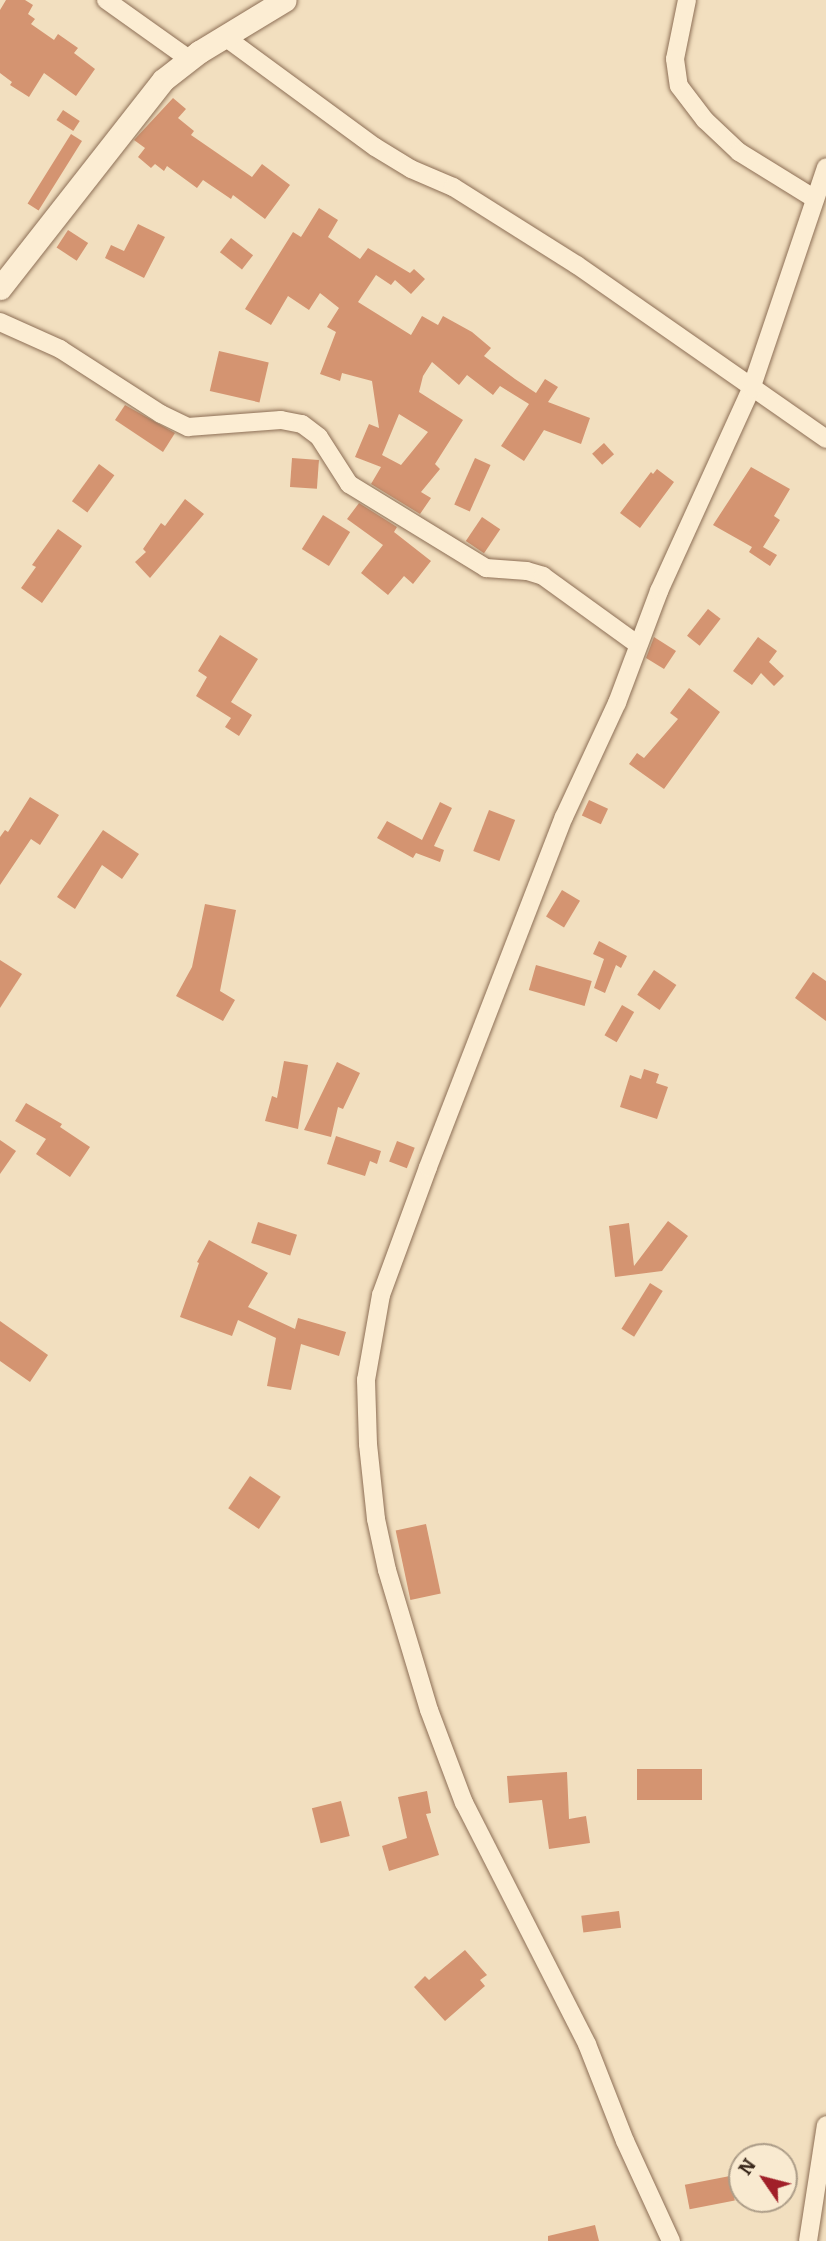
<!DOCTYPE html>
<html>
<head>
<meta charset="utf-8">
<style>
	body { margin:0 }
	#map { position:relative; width:826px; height:2241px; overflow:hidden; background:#f2dfbf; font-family:Bitter,serif }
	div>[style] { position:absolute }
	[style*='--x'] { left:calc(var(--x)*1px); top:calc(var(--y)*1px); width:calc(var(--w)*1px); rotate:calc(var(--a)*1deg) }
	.building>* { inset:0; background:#d49471; transform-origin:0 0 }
	.roads { filter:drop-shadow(0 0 2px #8d6f56) drop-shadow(0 0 2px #8d6f56) }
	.minor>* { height:18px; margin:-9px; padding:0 9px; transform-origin:9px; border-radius:9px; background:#fcedd3 }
	.tertiary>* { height:23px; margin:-11.5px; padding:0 11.5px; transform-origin:11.5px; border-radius:11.5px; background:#fcedd3 }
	span { translate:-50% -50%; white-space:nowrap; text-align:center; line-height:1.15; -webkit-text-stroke:6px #f9ead0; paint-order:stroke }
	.north { position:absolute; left:728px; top:2143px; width:70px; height:70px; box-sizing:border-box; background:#f9ead0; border:2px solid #ad9d88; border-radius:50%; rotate:305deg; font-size:19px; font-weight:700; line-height:28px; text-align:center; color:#3b291c }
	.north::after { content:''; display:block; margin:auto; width:24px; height:32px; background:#a12029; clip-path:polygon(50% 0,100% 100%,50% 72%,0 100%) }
</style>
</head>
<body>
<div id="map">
	<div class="building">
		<i style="clip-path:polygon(6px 0,25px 0,33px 5px,28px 14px,35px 19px,31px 24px,54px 40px,58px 34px,78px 48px,74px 53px,95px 69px,76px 96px,44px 73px,29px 97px,10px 85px,12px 82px,0 73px,0 10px)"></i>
		<i style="clip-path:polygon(173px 98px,186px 109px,178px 118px,194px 131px,191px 135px,252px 177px,262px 164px,290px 185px,265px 219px,233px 195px,231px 199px,203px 180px,197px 188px,167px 166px,164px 171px,155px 164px,151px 168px,138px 157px,145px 148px,134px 140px)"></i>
		<i style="left:63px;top:110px;width:20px;height:12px;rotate:33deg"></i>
		<i style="left:71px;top:134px;width:13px;height:82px;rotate:32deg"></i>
		<i style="clip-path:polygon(evenodd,319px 208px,338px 220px,328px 237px,360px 259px,368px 248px,410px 273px,414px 269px,425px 279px,411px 294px,395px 280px,391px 285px,376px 275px,358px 302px,411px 335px,422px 316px,438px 325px,443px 316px,472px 332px,491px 348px,484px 356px,515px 379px,536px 393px,545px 379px,558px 387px,548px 402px,590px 418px,581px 444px,544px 430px,524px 461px,501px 446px,529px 404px,500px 386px,493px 395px,467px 375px,459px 385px,432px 362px,423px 376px,419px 392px,463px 420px,435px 464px,440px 469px,421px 492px,431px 498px,420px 514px,371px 484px,381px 467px,355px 457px,369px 424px,379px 428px,372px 381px,342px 373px,340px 381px,320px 374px,336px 332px,327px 327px,339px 308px,320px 293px,309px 310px,288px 296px,271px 325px,245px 309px,293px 232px,301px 237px,319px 208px,399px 414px,428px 432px,401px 465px,382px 455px,399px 414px)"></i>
		<i style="clip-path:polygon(138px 224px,165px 237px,144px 278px,105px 258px,111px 245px,124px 251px)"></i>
		<i style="left:68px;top:230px;width:24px;height:21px;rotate:33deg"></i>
		<i style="left:231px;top:238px;width:28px;height:18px;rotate:38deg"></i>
		<i style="left:219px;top:351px;width:51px;height:41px;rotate:13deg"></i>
		<i style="clip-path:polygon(125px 405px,175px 433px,163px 452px,115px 420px)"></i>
		<i style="left:604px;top:443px;width:15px;height:16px;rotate:48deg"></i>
		<i style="left:292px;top:458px;width:27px;height:29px;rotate:4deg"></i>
		<i style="left:475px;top:458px;width:17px;height:51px;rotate:24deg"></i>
		<i style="left:99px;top:464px;width:19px;height:46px;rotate:36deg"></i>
		<i style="clip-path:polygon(751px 467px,790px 489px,774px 516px,780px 520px,763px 547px,777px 555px,770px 566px,749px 552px,752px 547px,713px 525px)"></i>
		<i style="clip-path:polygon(657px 469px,674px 482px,640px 528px,620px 513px,651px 472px,653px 474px)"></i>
		<i style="clip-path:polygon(185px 499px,204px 514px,150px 578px,135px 562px,146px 552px,143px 549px,161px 523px,165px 526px)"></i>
		<i style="clip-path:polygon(359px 503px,397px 527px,394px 532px,431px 561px,413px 584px,404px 576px,388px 595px,361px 573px,383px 545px,347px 519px)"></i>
		<i style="left:323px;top:515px;width:32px;height:40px;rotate:32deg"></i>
		<i style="left:482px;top:517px;width:22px;height:29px;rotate:34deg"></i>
		<i style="clip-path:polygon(58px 529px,82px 546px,42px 603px,21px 588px,36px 567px,32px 565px)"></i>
		<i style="left:708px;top:609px;width:16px;height:34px;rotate:38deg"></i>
		<i style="clip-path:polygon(220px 635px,258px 659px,231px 702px,252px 715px,239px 736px,225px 727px,231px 718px,196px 696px,207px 677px,198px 671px)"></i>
		<i style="clip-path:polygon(654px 637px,676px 651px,664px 669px,646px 658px)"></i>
		<i style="clip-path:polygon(758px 637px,777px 651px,769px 662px,784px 676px,774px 686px,761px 673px,752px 685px,733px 671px)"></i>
		<i style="clip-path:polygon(689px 688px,720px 712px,664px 789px,629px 764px,637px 753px,644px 758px,678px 719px,670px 713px)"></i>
		<i style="clip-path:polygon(30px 797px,59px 815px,40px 845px,31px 839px,0 885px,0 837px,5px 830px,8px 832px)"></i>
		<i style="left:589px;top:800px;width:21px;height:17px;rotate:25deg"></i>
		<i style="clip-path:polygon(440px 802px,452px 808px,434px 846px,444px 850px,440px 862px,416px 853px,413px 858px,377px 838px,387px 821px,422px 840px)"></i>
		<i style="left:489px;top:810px;width:28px;height:44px;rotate:21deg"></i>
		<i style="clip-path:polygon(103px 830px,139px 854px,122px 879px,102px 865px,75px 909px,57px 897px)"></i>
		<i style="left:562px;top:890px;width:21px;height:31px;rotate:31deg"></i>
		<i style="clip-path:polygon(205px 904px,236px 910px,220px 991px,235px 1000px,223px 1021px,176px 996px,192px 967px)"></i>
		<i style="clip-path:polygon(599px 941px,627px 956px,621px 968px,616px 965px,605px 993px,594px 988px,604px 959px,593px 954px)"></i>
		<i style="clip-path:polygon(0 960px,22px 974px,0 1008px)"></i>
		<i style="left:536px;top:965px;width:58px;height:26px;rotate:16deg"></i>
		<i style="left:654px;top:970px;width:27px;height:30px;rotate:34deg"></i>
		<i style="clip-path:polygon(813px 972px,826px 981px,826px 1021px,795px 998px)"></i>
		<i style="left:622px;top:1005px;width:14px;height:35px;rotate:30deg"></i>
		<i style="clip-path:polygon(284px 1061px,308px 1065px,298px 1129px,265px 1121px,272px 1096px,277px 1098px)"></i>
		<i style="clip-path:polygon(337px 1062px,360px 1073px,343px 1109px,338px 1107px,331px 1137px,304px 1130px)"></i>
		<i style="clip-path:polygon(644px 1069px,659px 1074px,656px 1083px,668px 1087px,657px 1119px,620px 1107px,630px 1075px,641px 1079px)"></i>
		<i style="clip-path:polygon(26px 1103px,62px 1124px,60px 1127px,90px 1147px,70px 1177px,36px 1154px,46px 1139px,15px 1121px)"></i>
		<i style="clip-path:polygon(336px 1136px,381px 1151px,377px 1164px,370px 1161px,365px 1176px,327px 1164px)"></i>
		<i style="clip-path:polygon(0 1140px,16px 1151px,0 1174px)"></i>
		<i style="left:397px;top:1141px;width:19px;height:22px;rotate:21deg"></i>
		<i style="clip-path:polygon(668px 1221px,688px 1236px,662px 1271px,615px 1277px,609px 1226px,629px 1223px,634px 1266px)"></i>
		<i style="left:258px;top:1222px;width:41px;height:22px;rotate:18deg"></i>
		<i style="clip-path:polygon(209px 1240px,268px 1273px,248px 1307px,295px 1329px,298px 1318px,346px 1332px,339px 1356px,301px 1344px,291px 1390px,267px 1386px,276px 1338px,238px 1320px,232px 1336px,180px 1317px,199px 1263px,197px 1262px)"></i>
		<i style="left:650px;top:1283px;width:15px;height:54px;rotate:32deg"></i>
		<i style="clip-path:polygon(0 1321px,48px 1355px,30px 1382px,0 1361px)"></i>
		<i style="left:250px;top:1476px;width:37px;height:39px;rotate:34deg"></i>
		<i style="left:426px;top:1524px;width:71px;height:31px;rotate:78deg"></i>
		<i style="left:702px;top:1769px;width:31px;height:65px;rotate:90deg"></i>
		<i style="clip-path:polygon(567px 1772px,569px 1819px,586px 1816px,590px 1843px,549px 1849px,542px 1800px,509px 1803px,507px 1776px)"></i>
		<i style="clip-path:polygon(427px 1791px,431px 1813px,426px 1814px,439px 1855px,389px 1871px,382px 1846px,407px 1838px,398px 1797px)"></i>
		<i style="left:341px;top:1801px;width:36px;height:30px;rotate:76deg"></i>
		<i style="left:619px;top:1911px;width:17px;height:38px;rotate:83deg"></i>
		<i style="clip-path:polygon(465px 1950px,487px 1975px,480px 1980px,485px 1986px,445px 2021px,414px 1987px,425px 1976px,429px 1980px)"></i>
		<i style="left:730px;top:2176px;width:25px;height:46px;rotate:79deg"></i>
		<i style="clip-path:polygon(595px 2225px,599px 2241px,548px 2241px,548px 2236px)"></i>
	</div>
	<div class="roads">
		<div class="minor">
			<i style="--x:106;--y:0;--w:102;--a:35.4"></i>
			<i style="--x:687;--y:0;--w:60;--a:101.5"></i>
			<i style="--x:675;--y:59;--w:27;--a:82"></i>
			<i style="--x:679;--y:86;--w:43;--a:52.6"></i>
			<i style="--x:705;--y:120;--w:47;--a:43.3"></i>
			<i style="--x:739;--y:152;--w:89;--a:31.7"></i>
			<i style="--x:225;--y:37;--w:186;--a:36.3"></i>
			<i style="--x:375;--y:147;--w:42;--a:31.4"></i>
			<i style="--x:411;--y:169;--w:46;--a:23.2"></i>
			<i style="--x:453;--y:187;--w:146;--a:32.2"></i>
			<i style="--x:577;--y:265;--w:304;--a:34.9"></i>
			<i style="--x:0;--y:322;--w:66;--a:24.2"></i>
			<i style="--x:60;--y:349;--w:120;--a:32.8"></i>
			<i style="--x:161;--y:414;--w:30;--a:26"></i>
			<i style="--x:188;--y:427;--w:93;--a:-4.3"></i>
			<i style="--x:281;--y:420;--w:21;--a:11"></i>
			<i style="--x:302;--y:424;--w:21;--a:37"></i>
			<i style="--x:319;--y:437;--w:56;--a:57.4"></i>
			<i style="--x:349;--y:484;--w:161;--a:31.5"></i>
			<i style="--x:486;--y:568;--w:41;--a:4.2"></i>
			<i style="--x:527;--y:571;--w:17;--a:17"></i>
			<i style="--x:543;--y:576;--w:116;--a:35.9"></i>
			<i style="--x:671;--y:2241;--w:110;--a:-114.7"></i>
			<i style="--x:625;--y:2141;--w:104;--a:-111.4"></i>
			<i style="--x:587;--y:2044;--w:271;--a:-117"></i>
			<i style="--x:464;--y:1803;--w:99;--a:-110.6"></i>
			<i style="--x:429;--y:1710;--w:146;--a:-106.7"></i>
			<i style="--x:387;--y:1570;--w:52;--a:-102.2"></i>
			<i style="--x:376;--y:1519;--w:75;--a:-96.1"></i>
			<i style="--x:368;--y:1444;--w:64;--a:-91.8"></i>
			<i style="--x:366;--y:1380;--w:86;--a:-80"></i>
			<i style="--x:381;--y:1295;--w:136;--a:-69.8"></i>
			<i style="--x:428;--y:1167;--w:375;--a:-68.8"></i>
			<i style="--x:564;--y:817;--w:126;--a:-65.1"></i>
			<i style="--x:617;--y:703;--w:120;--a:-69.4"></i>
			<i style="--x:659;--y:591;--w:222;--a:-65.5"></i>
			<i style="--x:751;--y:389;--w:234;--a:-71.3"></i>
			<i style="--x:808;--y:2241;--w:117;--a:-81.2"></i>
		</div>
		<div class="tertiary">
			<i style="--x:0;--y:288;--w:264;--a:-51.9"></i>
			<i style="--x:163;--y:80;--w:46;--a:-37.9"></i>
			<i style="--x:199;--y:52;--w:100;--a:-31.2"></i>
		</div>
	</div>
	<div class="north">N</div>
</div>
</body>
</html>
